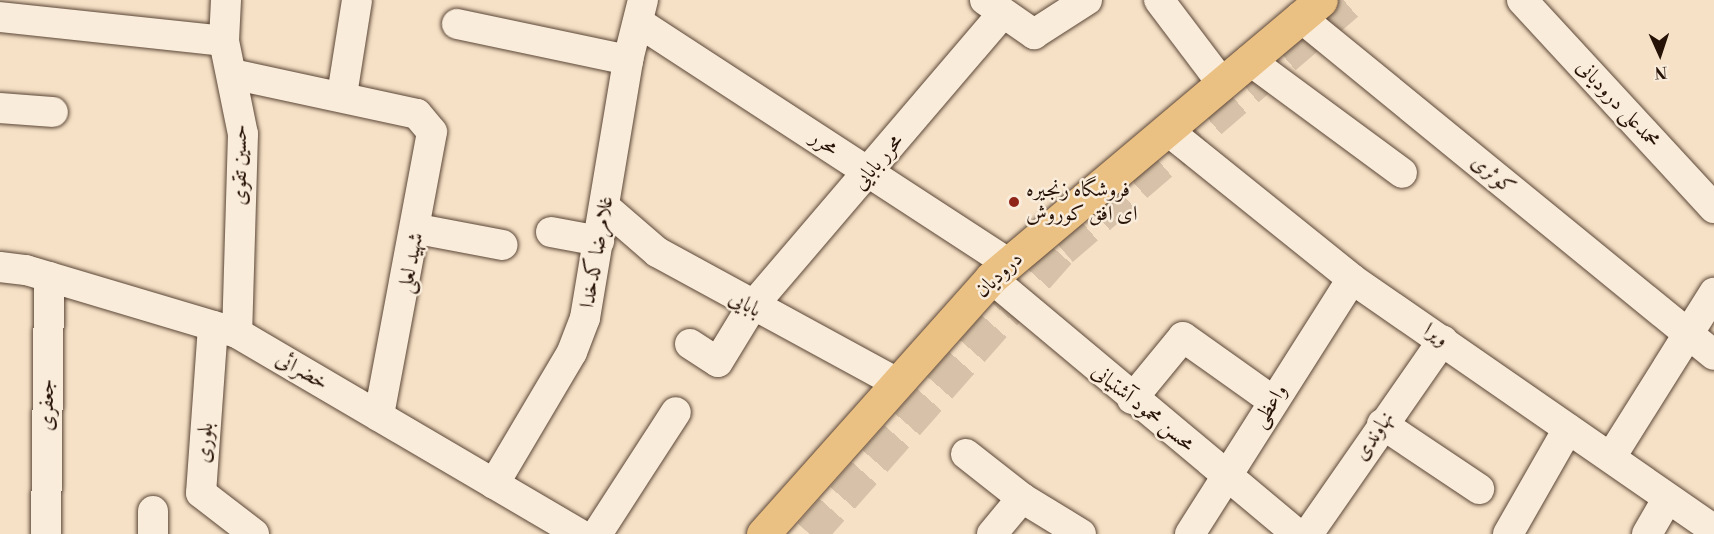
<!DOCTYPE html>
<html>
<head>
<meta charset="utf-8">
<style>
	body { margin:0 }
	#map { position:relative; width:1714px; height:534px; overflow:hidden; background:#f6e1c6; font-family:"Libre Bodoni",Amiri,serif }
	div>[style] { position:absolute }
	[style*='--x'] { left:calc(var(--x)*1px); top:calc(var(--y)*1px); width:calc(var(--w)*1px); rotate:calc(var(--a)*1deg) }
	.major-tunnel>* { height:33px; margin-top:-16.5px; transform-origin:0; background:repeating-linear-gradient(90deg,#d7c2a9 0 33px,transparent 0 49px) }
	.roads { filter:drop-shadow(0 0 2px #5b4637) drop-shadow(0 0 2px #5b4637) }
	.minor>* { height:30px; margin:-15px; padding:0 15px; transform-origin:15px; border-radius:15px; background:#f9ecda }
	.major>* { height:33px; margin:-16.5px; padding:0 16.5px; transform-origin:16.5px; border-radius:16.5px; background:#ebc083 }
	.dots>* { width:16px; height:16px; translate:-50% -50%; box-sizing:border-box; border:3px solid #f9ecda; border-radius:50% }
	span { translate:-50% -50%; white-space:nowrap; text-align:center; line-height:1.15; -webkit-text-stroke:5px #f9ecda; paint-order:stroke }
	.street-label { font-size:21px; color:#271207 }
	.poi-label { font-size:21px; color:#271207 }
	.left { translate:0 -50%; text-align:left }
	.north { position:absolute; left:1630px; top:24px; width:60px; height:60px; -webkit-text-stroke:4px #f9ecda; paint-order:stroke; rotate:177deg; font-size:16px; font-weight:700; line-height:24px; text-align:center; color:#271207 }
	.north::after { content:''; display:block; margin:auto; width:21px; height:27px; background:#271207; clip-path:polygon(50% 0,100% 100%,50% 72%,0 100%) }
</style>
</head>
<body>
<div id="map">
	<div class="major-tunnel">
		<i style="--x:810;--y:534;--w:380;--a:-48.5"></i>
		<i style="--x:1062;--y:249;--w:382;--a:-40.7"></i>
	</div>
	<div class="roads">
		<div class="minor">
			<i style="--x:226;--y:0;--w:41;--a:92.8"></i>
			<i style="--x:224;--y:41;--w:95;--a:78.5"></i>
			<i style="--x:243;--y:134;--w:199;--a:91.7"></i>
			<i style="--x:985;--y:0;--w:60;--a:34.8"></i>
			<i style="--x:1034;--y:34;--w:63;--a:-32.7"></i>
			<i style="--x:1159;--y:0;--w:103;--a:52.9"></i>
			<i style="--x:1522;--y:0;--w:283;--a:47.3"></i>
			<i style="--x:0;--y:17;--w:225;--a:6.1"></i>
			<i style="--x:1300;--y:17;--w:534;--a:39.23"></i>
			<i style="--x:638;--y:22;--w:443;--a:33.1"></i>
			<i style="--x:457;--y:24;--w:175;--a:11.9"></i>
			<i style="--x:1249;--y:60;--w:190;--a:36.4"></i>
			<i style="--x:232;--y:74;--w:189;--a:12.2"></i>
			<i style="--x:417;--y:114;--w:23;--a:50"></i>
			<i style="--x:432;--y:132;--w:289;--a:100.6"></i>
			<i style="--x:342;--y:95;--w:96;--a:-81"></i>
			<i style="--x:0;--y:108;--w:53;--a:4.3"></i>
			<i style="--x:1167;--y:130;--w:238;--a:38.8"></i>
			<i style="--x:1352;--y:279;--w:441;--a:34.7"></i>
			<i style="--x:605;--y:207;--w:69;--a:40.9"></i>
			<i style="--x:657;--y:252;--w:273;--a:28.6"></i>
			<i style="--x:418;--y:229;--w:86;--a:10.7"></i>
			<i style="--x:551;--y:232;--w:49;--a:10.6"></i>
			<i style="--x:0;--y:267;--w:26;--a:7"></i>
			<i style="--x:26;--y:270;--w:220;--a:16.6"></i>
			<i style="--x:237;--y:333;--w:398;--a:30.4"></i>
			<i style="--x:991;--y:278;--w:399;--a:39.9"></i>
			<i style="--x:213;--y:326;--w:167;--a:94.1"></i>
			<i style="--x:201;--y:493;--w:67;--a:37.7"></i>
			<i style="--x:690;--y:344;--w:33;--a:33"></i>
			<i style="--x:718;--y:362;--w:63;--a:-58.6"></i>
			<i style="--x:751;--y:308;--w:387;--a:-49.5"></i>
			<i style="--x:1132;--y:399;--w:80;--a:-50.6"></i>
			<i style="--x:1183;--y:337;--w:110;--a:35.4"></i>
			<i style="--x:1382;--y:424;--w:117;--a:33.8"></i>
			<i style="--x:966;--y:454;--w:71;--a:38.2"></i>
			<i style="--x:1022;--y:498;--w:69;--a:31.4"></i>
			<i style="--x:1611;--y:457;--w:194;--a:-57.9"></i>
			<i style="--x:494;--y:484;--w:153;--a:-59.4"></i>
			<i style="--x:572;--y:352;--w:36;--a:-69"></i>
			<i style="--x:585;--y:318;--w:262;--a:-80.5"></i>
			<i style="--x:628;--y:60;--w:62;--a:-76"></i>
			<i style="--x:153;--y:511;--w:23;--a:90"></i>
			<i style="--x:46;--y:534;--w:257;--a:-89.3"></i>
			<i style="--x:597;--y:534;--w:145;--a:-57.1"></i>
			<i style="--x:992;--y:534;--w:47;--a:-50.2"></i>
			<i style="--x:1190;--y:534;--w:302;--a:-57.6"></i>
			<i style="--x:1308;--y:534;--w:236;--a:-55.2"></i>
			<i style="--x:1508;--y:534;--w:121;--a:-60.3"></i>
			<i style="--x:1647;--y:534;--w:39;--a:-60"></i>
		</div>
		<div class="major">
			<i style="--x:763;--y:534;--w:343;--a:-48.3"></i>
			<i style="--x:991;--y:278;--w:431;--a:-40.1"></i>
		</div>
	</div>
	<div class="dots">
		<i style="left:1014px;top:202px;background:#8f2418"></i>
	</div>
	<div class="street-label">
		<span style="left:1618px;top:104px;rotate:47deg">محمدعلی درودیانی</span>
		<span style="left:824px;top:143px;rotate:33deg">محرر</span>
		<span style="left:878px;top:162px;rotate:-50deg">محرر بابایی</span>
		<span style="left:240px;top:165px;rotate:-90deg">حسین تقوی</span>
		<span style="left:1493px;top:175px;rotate:39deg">کوثری</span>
		<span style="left:597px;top:252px;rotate:-80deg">غلامرضا کدخدا</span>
		<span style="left:411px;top:263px;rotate:-79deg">شهید لعلی</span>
		<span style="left:999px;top:275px;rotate:-43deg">درودیان</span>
		<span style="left:745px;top:304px;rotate:29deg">بابایی</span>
		<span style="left:1436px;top:335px;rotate:34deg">ویرا</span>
		<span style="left:302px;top:371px;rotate:30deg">خضرائی</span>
		<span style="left:47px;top:405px;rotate:-90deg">جعفری</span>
		<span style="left:1270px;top:406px;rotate:-58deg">واعظی</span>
		<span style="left:1143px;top:408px;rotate:39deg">محسن محمود آشتیانی</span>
		<span style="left:1374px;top:436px;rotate:-56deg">نهاوندی</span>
		<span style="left:205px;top:443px;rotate:-86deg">بلوری</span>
	</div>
	<div class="poi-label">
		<span class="left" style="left:1026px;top:202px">فروشگاه زنجیره<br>ای افق کوروش</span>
	</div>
	<div class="north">N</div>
</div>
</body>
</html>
